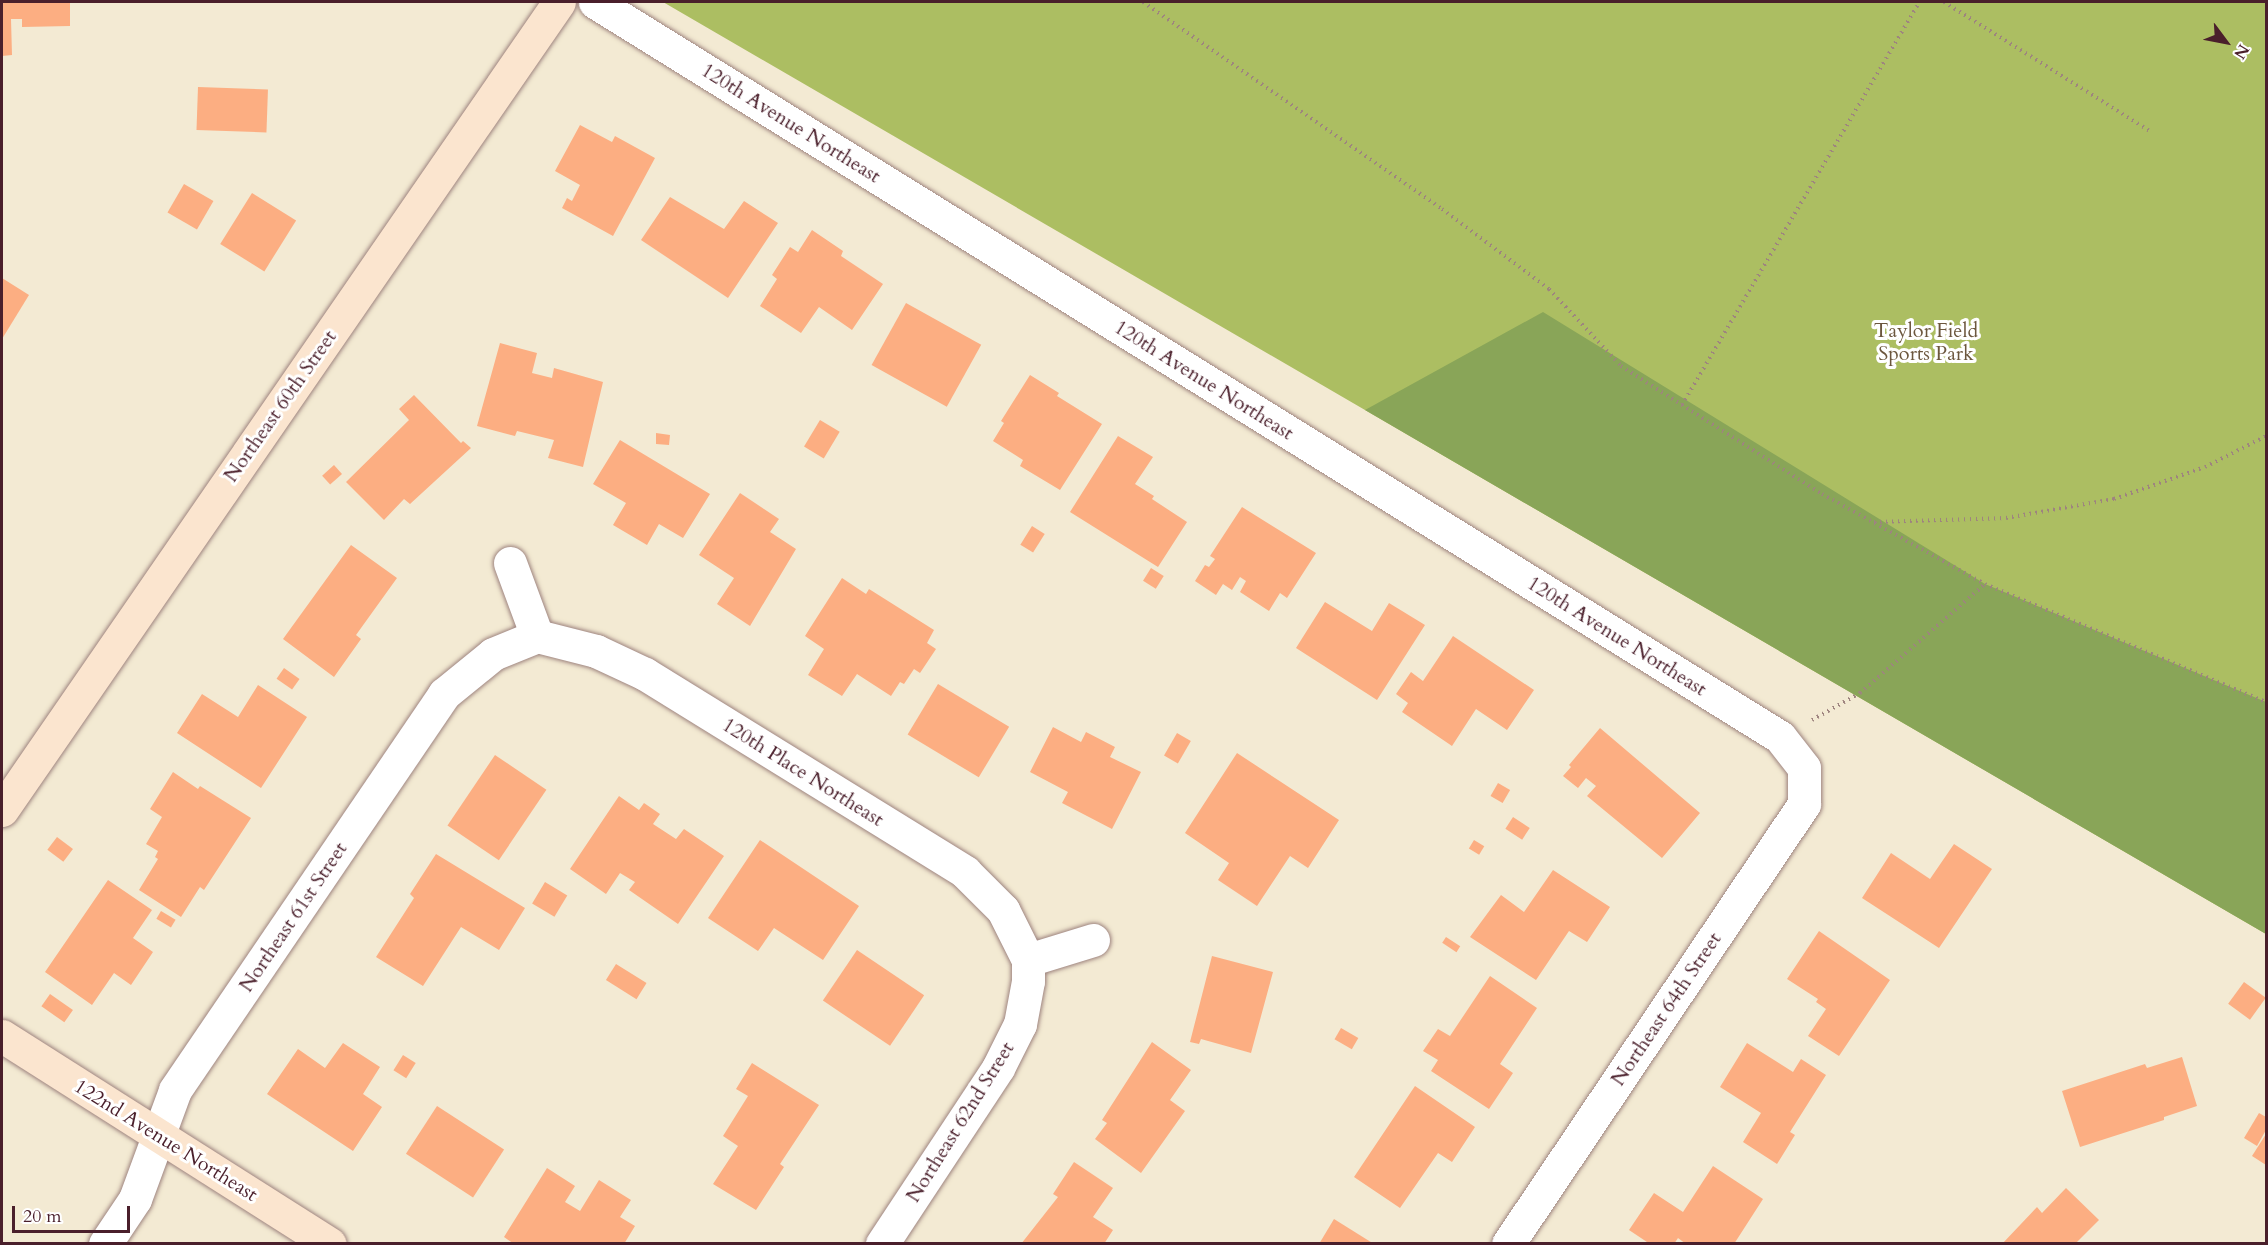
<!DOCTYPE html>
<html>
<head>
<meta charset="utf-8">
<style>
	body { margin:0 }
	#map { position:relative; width:2268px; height:1245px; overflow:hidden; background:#f3ead3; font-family:Cardo,serif }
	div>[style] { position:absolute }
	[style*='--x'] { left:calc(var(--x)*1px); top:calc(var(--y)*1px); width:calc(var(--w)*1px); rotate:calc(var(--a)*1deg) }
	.green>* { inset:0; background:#acbe62 }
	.forest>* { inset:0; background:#89a558 }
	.building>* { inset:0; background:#fcae82; transform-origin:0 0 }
	.path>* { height:4px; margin-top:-2px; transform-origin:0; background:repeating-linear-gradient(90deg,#9e847f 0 1.5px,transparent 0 6px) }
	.roads { filter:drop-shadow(0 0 2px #9e847f) drop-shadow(0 0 2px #9e847f) }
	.street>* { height:33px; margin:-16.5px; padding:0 16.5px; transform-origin:16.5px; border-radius:16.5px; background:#fff }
	.secondary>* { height:33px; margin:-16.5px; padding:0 16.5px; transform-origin:16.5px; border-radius:16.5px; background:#fbe5cf }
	span { translate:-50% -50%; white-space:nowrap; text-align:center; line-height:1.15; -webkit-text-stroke:6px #fff; paint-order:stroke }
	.street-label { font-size:20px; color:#4a1f2b }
	.park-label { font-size:20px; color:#6c573e }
	.frame { position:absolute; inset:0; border:3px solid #4a1f2b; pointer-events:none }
	.north { position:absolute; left:2196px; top:12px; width:60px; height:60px; -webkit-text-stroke:4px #fff; paint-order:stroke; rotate:122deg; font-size:16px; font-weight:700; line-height:24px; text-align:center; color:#4a1f2b }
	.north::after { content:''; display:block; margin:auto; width:21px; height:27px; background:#4a1f2b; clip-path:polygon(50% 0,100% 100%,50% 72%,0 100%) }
	.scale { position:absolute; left:12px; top:1206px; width:118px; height:27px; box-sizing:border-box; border:3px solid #4a1f2b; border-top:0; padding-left:8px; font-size:18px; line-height:21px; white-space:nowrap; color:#4a1f2b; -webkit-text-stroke:4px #fff; paint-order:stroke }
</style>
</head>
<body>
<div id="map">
	<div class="green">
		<i style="clip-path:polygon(663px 2px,2266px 2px,2266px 934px,1365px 410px)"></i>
	</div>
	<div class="forest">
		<i style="clip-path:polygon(1543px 312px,1985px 584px,2266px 702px,2266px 934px,1365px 410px)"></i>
	</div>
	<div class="building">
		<i style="clip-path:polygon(2px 2px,70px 2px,70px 26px,22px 27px,22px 19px,11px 19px,12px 55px,2px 56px)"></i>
		<i style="left:198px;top:87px;width:70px;height:43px;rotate:2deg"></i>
		<i style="clip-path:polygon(580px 125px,612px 142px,615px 136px,655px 158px,613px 236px,562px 208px,567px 198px,572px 201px,580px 185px,555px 171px)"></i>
		<i style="left:184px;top:184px;width:34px;height:33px;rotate:30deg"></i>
		<i style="left:252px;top:193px;width:52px;height:60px;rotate:32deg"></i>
		<i style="clip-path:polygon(670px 197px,724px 229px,744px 201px,778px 223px,728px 298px,641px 240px)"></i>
		<i style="clip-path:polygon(812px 230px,843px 251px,841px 256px,883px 284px,852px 330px,819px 307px,801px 333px,760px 306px,777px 279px,772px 275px,790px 247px,798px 252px)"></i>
		<i style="clip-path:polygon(2px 278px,29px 295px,2px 339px)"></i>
		<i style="left:906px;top:303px;width:86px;height:71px;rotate:29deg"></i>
		<i style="clip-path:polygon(500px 343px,537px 353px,532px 373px,552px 378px,554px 368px,603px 382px,583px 467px,548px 458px,554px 440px,517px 431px,515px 436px,477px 426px)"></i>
		<i style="clip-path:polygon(1030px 375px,1059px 393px,1057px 396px,1102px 424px,1060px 490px,1020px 466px,1023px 460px,993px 441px,1004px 423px,1001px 421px)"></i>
		<i style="clip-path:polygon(414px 395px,461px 443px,463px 441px,471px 448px,410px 504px,404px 499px,384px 520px,346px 482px,409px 420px,399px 409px)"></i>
		<i style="left:820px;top:420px;width:23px;height:31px;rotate:31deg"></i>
		<i style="clip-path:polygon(656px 433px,670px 435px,669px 445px,656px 444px)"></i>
		<i style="clip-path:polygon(1118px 436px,1153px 457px,1135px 484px,1154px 496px,1152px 499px,1187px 522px,1158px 567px,1070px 512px)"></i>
		<i style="clip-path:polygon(620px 440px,710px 494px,683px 538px,659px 524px,647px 545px,613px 525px,626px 503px,593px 484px)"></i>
		<i style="left:334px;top:465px;width:12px;height:16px;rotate:48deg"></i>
		<i style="clip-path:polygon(740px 493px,779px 519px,770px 532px,796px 549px,750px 626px,717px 604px,734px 578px,699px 555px)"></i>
		<i style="clip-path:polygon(1242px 507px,1316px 553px,1287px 598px,1280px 593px,1269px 611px,1240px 592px,1246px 581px,1240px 577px,1232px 590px,1223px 584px,1216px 595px,1195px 581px,1205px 565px,1209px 567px,1215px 559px,1210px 556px)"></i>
		<i style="left:1032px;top:526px;width:15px;height:22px;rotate:32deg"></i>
		<i style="clip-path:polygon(351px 545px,397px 578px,356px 635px,361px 639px,334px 677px,283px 639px)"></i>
		<i style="left:1151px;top:568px;width:15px;height:15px;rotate:32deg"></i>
		<i style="clip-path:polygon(842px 578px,866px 594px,869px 589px,934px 630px,927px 643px,936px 649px,920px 673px,914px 669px,904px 684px,900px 682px,891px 696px,857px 674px,842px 696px,808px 675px,824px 649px,805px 636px)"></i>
		<i style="clip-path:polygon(1325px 602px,1372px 631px,1389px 603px,1425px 625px,1377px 700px,1296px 648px)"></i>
		<i style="clip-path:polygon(1453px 636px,1534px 690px,1507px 730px,1476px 709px,1452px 746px,1402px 712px,1408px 703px,1396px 694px,1411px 672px,1423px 681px)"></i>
		<i style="left:284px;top:668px;width:19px;height:13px;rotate:35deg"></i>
		<i style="left:938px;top:684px;width:83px;height:59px;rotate:31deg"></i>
		<i style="clip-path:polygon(258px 685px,307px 717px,261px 788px,177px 733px,202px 694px,238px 717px)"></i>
		<i style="clip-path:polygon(1053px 727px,1081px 742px,1086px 732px,1115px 747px,1110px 757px,1141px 772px,1112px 829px,1062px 803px,1068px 792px,1030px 772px)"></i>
		<i style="clip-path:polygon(1600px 728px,1700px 813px,1662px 858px,1587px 796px,1596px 786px,1586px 778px,1578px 788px,1563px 776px,1571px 767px,1569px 765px)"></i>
		<i style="left:1177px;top:733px;width:16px;height:26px;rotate:30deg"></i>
		<i style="clip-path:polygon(1237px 753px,1339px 820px,1308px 868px,1290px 856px,1257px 906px,1218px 880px,1229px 863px,1185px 833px)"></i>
		<i style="left:495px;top:755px;width:62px;height:85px;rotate:34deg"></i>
		<i style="clip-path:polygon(173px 772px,198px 789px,200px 786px,251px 818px,204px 890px,200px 887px,181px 917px,139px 890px,158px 859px,155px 857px,158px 851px,146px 844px,162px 817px,150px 809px)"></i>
		<i style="left:1498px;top:783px;width:14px;height:15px;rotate:30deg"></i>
		<i style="clip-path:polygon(619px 796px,639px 810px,644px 803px,660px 814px,653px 824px,676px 839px,684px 829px,724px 856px,678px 924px,629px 890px,635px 882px,620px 873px,606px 894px,570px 869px)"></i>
		<i style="left:1513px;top:817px;width:20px;height:14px;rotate:33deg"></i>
		<i style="left:57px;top:837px;width:20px;height:16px;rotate:37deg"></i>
		<i style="clip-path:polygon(760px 840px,859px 906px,823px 960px,774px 928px,758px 951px,708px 918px)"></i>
		<i style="left:1474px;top:840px;width:12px;height:10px;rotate:31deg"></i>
		<i style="clip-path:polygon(1954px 844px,1992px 869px,1939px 948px,1862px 898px,1891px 853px,1930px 879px)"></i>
		<i style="clip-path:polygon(436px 854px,525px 908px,499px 950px,461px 927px,423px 986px,376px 957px,414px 898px,410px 894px)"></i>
		<i style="clip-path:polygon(1553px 870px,1610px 907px,1587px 942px,1569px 931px,1536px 980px,1470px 937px,1501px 895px,1524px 912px)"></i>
		<i style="clip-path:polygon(108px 880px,152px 910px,133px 938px,153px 952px,131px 985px,114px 973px,92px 1005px,45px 972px)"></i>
		<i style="left:545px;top:882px;width:26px;height:25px;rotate:31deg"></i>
		<i style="left:161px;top:911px;width:17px;height:9px;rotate:31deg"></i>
		<i style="clip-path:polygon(1819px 931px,1890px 980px,1839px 1056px,1808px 1036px,1826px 1009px,1816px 1002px,1818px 999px,1787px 979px)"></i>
		<i style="left:1446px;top:937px;width:17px;height:7px;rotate:33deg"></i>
		<i style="left:857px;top:950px;width:81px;height:61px;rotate:34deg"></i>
		<i style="clip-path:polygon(1212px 956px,1273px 972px,1251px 1053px,1201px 1039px,1199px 1044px,1190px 1042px)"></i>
		<i style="left:616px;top:964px;width:36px;height:19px;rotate:32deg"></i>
		<i style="clip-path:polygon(1490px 976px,1537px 1008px,1500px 1064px,1513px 1073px,1489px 1109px,1431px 1071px,1438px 1060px,1423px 1051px,1438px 1029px,1450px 1036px)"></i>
		<i style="left:2244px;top:982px;width:27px;height:27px;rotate:36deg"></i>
		<i style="left:50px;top:994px;width:28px;height:15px;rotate:35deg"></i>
		<i style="left:1341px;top:1028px;width:20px;height:13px;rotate:30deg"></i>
		<i style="clip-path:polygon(1152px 1042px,1191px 1070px,1170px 1100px,1185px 1111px,1141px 1173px,1095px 1139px,1107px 1123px,1102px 1120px)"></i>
		<i style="clip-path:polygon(343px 1043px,380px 1067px,363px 1094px,382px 1107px,353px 1151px,267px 1094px,298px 1049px,325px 1068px)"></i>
		<i style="clip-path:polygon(1747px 1043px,1793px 1072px,1801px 1059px,1826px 1075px,1790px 1132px,1795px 1135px,1777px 1164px,1743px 1142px,1761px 1113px,1720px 1087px)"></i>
		<i style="left:403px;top:1055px;width:15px;height:18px;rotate:32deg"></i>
		<i style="clip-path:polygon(2182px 1057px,2197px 1106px,2164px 1117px,2164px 1120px,2080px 1147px,2062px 1091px,2145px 1064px,2147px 1068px)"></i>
		<i style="clip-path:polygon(752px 1063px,819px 1105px,780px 1164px,784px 1167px,756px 1210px,713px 1184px,738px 1146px,723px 1136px,748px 1096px,736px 1089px)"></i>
		<i style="clip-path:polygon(1415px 1086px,1475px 1127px,1452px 1162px,1438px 1153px,1400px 1208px,1354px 1177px)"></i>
		<i style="left:437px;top:1106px;width:80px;height:57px;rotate:33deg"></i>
		<i style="clip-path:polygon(2259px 1113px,2266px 1117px,2266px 1130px,2257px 1146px,2244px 1138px)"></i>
		<i style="clip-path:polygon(2266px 1134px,2266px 1165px,2252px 1156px)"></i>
		<i style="clip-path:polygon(1074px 1162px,1113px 1188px,1093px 1217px,1113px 1230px,1104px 1244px,1021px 1244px,1058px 1197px,1053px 1194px)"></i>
		<i style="clip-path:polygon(1713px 1166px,1763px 1199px,1734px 1244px,1686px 1244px,1678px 1238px,1674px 1244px,1650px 1244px,1629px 1230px,1654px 1193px,1683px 1212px)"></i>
		<i style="clip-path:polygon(547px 1168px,575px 1186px,565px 1202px,580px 1211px,599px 1180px,631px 1200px,620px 1217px,635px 1226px,624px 1244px,514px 1244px,504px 1237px)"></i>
		<i style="clip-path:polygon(2066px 1188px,2099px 1220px,2075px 1244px,2002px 1244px,2037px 1207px,2042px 1213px)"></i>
		<i style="clip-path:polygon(1334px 1219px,1374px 1244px,1319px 1244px)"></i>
	</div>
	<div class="path">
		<i style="--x:1143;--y:2;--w:364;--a:34.7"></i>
		<i style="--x:1442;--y:209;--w:134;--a:36.8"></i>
		<i style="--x:1549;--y:289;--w:105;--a:46.9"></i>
		<i style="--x:1621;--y:366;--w:238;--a:32.5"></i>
		<i style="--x:1822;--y:494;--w:186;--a:28.9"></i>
		<i style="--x:1985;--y:584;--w:305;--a:22.8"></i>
		<i style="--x:1944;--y:2;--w:244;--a:32.1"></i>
		<i style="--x:1682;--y:405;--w:468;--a:-59.5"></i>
		<i style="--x:1874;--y:522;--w:132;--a:-1.7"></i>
		<i style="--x:2006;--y:518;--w:110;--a:-10"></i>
		<i style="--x:2114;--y:499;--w:96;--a:-19.4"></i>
		<i style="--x:2205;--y:467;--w:68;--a:-26.9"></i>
		<i style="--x:1812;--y:720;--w:55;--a:-29.4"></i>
		<i style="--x:1860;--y:693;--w:166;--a:-41.1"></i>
	</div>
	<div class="roads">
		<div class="street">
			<i style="--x:595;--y:2;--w:1394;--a:31.81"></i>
			<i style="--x:1780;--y:737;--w:39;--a:52"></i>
			<i style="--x:1804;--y:768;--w:36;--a:90"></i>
			<i style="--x:1804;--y:804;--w:530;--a:123.93"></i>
			<i style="--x:510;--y:563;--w:78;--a:69.7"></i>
			<i style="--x:537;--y:636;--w:61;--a:14.3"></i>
			<i style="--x:596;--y:651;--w:54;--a:25.1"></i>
			<i style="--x:645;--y:674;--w:376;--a:31.7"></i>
			<i style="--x:965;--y:872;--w:54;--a:45"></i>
			<i style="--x:1003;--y:910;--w:56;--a:63.4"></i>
			<i style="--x:1028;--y:960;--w:21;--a:90"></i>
			<i style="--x:1028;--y:981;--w:44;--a:100.5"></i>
			<i style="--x:1020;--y:1024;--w:49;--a:116.6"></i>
			<i style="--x:998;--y:1068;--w:211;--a:123.4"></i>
			<i style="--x:1028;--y:960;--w:68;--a:-17.1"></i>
			<i style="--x:105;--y:1244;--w:54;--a:-56.3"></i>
			<i style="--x:135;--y:1199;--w:116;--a:-69.8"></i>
			<i style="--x:175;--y:1090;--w:479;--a:-55.8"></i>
			<i style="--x:444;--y:694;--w:63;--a:-39.2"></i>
			<i style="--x:493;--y:654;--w:48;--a:-22.2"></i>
		</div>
		<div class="secondary">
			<i style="--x:2;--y:810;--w:981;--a:-55.42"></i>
			<i style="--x:2;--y:1036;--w:388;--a:32.4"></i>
		</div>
	</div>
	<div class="street-label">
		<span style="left:791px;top:123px;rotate:32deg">120th Avenue Northeast</span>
		<span style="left:1204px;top:380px;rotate:32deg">120th Avenue Northeast</span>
		<span style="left:280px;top:406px;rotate:-55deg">Northeast 60th Street</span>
		<span style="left:1617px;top:636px;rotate:32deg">120th Avenue Northeast</span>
		<span style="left:803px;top:772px;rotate:32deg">120th Place Northeast</span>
		<span style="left:293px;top:917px;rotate:-56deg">Northeast 61st Street</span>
		<span style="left:1666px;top:1009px;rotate:-56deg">Northeast 64th Street</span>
		<span style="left:960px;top:1122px;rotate:-58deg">Northeast 62nd Street</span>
		<span style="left:166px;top:1140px;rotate:32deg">122nd Avenue Northeast</span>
	</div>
	<div class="park-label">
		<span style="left:1926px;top:342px">Taylor Field<br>Sports Park</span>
	</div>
	<div class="frame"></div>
	<div class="north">N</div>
	<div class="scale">20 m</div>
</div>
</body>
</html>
